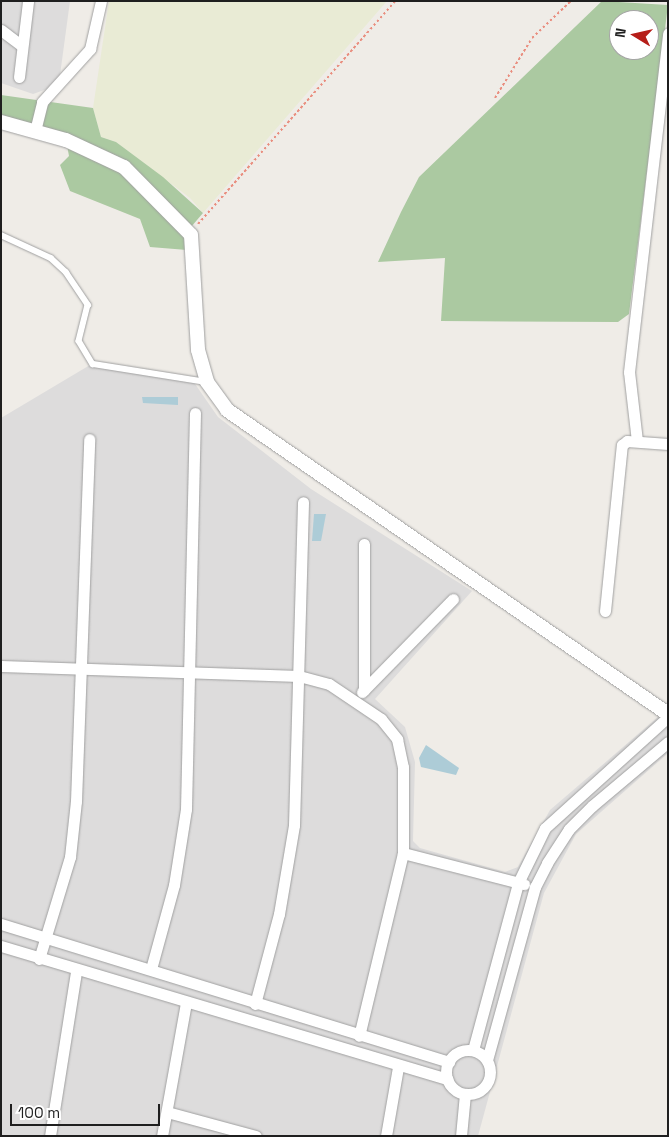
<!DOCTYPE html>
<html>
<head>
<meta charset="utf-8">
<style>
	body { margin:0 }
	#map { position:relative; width:669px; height:1137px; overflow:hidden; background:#efece7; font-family:"Space Grotesk",sans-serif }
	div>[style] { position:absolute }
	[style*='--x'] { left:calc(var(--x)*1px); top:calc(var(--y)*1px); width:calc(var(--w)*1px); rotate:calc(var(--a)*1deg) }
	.residential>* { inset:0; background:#dddcdc }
	.farmland>* { inset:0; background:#e9ebd5 }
	.forest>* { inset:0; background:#abc9a1 }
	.water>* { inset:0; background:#adccd7 }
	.path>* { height:2px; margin-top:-1px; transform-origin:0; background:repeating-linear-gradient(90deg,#e98d7e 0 2.5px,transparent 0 5px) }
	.roads { filter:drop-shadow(0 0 1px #a0a0a0) drop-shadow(0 0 1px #a0a0a0) }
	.service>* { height:5.5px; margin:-2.75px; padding:0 2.75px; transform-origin:2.75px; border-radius:2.75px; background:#fff }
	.minor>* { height:11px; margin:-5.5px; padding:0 5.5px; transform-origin:5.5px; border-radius:5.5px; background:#fff }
	.minor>.ring { margin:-5.5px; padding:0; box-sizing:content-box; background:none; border:11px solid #fff; border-radius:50% }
	.tertiary>* { height:14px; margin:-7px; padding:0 7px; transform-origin:7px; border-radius:7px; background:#fff }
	span { translate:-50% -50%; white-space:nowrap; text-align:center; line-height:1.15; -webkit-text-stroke:4px #fff; paint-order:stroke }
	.frame { position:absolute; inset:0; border:2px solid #1f1f1f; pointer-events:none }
	.north { position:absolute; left:609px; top:10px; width:50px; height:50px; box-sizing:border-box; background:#fff; border:1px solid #a5a5a5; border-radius:50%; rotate:279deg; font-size:14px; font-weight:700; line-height:20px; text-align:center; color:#1f1f1f }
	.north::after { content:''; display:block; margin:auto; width:18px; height:22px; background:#b61e19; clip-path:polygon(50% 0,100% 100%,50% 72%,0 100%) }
	.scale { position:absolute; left:10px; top:1104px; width:150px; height:22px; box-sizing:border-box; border:2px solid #1f1f1f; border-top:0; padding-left:6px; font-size:15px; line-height:18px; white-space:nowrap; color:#1f1f1f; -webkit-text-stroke:4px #fff; paint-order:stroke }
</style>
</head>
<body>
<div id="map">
	<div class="residential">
		<i style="clip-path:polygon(1px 1px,70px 1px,60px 75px,47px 89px,33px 94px,1px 83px)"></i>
		<i style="clip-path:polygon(90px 365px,193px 381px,218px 417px,311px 489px,472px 591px,375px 699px,405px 727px,415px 762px,413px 841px,420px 848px,505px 872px,518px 867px,550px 810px,658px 717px,668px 725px,668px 753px,576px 834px,544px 893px,478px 1136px,1px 1136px,1px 418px)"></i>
	</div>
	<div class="farmland">
		<i style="clip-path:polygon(109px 1px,387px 1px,203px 213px,190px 198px,116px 142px,101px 137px,93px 108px)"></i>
	</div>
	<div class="forest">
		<i style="clip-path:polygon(evenodd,602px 1px,668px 5px,629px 314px,618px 322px,441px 321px,445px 258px,378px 262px,401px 212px,419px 177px,602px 1px,619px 20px,649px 20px,649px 50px,619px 50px,619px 20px)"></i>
		<i style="clip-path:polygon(1px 95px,93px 108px,101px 137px,116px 142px,163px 177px,203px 213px,191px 227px,187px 250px,150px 247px,140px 219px,70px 191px,60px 165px,69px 156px,66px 140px,1px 122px)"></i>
	</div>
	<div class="water">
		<i style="clip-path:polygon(142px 397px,178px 397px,178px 405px,143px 403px)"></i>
		<i style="clip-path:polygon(314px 514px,326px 514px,321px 541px,312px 541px)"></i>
		<i style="clip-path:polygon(426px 745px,459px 768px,456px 775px,421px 767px,419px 758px)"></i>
	</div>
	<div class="path">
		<i style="--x:495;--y:98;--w:70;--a:-58.3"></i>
		<i style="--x:532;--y:38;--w:54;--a:-43.5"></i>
		<i style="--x:198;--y:224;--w:298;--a:-48.5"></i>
	</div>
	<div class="roads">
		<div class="service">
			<i style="--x:1;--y:235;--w:55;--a:24.7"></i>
			<i style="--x:51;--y:258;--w:21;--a:43"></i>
			<i style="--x:66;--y:272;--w:40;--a:56"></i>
			<i style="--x:88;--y:305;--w:37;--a:104"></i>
			<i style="--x:79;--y:341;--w:27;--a:59"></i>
			<i style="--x:93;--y:364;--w:115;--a:9"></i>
		</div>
		<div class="minor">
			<i style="--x:1;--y:30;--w:25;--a:37"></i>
			<i style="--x:19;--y:77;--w:77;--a:-83.2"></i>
			<i style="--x:35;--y:131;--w:30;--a:-76"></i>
			<i style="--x:42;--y:102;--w:72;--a:-47.8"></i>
			<i style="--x:90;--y:49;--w:49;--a:-77.1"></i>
			<i style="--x:637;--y:441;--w:69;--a:-96.6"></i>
			<i style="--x:629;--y:372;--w:341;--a:-83.4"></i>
			<i style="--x:364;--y:544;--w:146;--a:90"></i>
			<i style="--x:605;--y:611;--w:167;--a:-84.2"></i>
			<i style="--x:622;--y:445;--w:6;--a:-39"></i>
			<i style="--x:627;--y:441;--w:41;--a:4.2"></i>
			<i style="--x:1;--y:666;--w:298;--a:1.9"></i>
			<i style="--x:299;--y:676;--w:31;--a:15"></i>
			<i style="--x:329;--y:684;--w:63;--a:33.9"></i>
			<i style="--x:381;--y:719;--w:26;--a:51"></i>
			<i style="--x:397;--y:739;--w:29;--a:78"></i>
			<i style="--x:403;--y:767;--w:86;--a:90"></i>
			<i style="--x:403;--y:853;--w:188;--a:103.5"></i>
			<i style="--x:362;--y:692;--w:130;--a:-45.6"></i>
			<i style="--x:403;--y:853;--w:125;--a:14.4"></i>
			<i style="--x:1;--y:924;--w:469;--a:17.1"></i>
			<i style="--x:1;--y:946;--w:466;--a:16.6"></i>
			<i style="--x:39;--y:959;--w:107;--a:-73.1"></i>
			<i style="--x:70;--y:857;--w:56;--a:-83.9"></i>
			<i style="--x:76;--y:801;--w:362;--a:-87.9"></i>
			<i style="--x:151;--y:969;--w:87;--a:-74.7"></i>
			<i style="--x:174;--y:885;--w:77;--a:-81"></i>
			<i style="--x:186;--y:809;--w:396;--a:-88.7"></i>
			<i style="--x:255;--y:1004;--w:93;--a:-75.1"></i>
			<i style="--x:279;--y:914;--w:90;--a:-80.4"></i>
			<i style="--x:294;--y:825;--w:323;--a:-88.4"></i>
			<i class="ring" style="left:446px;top:1050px;width:33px;height:33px"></i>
			<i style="--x:473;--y:1050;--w:173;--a:-74.9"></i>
			<i style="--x:518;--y:883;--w:61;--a:-63.9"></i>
			<i style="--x:545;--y:828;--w:166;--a:-42.1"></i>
			<i style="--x:487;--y:1060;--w:180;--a:-74.5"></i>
			<i style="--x:535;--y:887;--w:27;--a:-63"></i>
			<i style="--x:547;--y:863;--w:40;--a:-57.1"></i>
			<i style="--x:569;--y:829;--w:33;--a:-45"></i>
			<i style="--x:592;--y:806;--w:99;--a:-40.1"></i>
			<i style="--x:167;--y:1112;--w:92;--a:15.1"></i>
			<i style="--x:50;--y:1136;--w:167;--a:-81"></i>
			<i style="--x:162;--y:1136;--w:135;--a:-79.8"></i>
			<i style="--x:386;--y:1136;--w:70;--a:-80.1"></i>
			<i style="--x:461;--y:1136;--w:42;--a:-84.6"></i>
		</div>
		<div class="tertiary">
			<i style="--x:1;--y:122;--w:67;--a:15.5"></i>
			<i style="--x:66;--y:140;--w:64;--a:25"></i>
			<i style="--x:124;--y:167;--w:95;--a:45.4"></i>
			<i style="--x:191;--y:235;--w:115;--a:86.5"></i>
			<i style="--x:198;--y:350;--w:33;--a:74"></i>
			<i style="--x:207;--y:382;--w:34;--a:54"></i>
			<i style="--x:227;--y:410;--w:536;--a:34.58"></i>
		</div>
	</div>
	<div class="frame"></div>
	<div class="north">N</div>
	<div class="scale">100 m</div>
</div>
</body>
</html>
